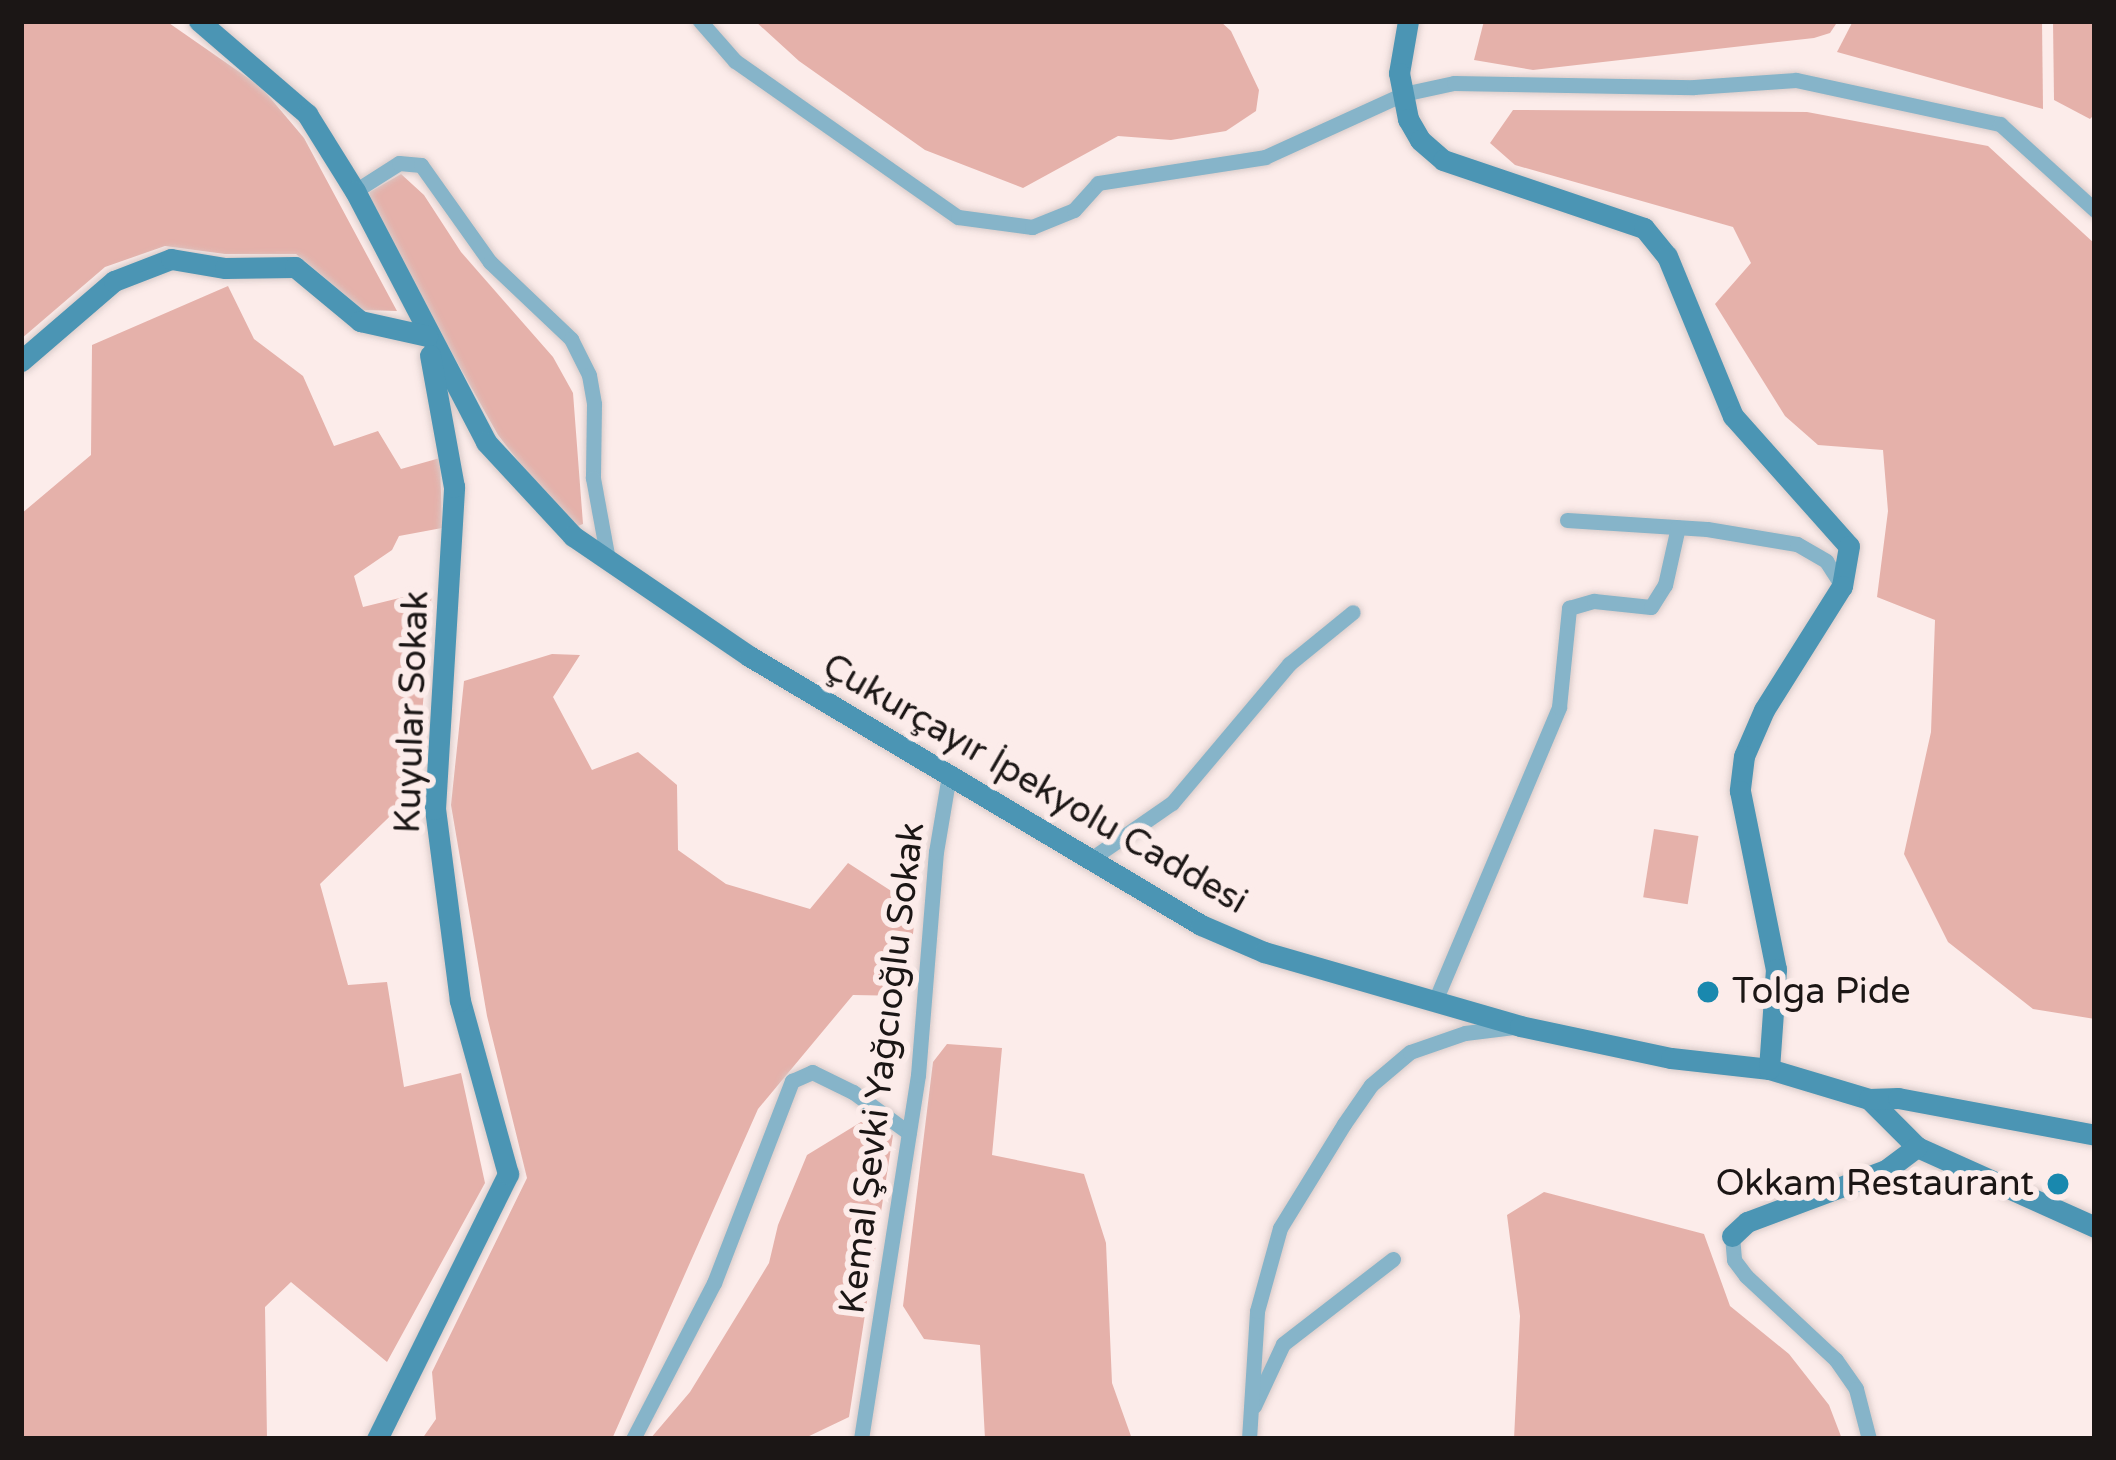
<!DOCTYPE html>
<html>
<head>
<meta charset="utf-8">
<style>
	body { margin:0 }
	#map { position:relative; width:2116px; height:1460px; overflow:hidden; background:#fcecea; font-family:"Varela Round",sans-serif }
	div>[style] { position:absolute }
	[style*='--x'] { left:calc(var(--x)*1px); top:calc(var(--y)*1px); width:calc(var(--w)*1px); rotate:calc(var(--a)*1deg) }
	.green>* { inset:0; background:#e5b1aa; transform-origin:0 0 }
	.roads { filter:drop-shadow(0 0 3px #d8cac8) drop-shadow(0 0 3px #d8cac8) }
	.street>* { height:15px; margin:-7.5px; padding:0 7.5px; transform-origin:7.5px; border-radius:7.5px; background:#86b4c9 }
	.secondary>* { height:21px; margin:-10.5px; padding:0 10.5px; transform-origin:10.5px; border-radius:10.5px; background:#4b95b4 }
	.dots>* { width:33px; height:33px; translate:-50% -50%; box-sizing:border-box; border:6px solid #fcecea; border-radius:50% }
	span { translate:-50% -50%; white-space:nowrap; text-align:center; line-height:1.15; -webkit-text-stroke:12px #fcecea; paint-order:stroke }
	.street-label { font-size:36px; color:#1b1615 }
	.poi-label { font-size:36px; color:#1b1615 }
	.left { translate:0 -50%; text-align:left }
	.right { translate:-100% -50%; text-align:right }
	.frame { position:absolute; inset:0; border:24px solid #1b1615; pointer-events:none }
</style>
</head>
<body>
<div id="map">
	<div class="green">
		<i style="clip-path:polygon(21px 21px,166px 21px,261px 87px,304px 138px,397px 311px,363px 310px,296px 254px,225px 254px,165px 246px,105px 267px,21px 339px)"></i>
		<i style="clip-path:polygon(755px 21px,1220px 21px,1231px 31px,1259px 90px,1256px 111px,1226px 131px,1171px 140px,1118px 136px,1023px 188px,925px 150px,799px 61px)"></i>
		<i style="clip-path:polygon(1484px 21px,1838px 21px,1830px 33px,1814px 38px,1533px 70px,1474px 60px)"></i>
		<i style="clip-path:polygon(1853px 21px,2042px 21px,2043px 109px,1837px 52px)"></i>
		<i style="clip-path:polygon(2053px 21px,2095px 21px,2095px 114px,2090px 119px,2054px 100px)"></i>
		<i style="clip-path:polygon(1513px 110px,1807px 112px,1988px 146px,2095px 244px,2095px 1019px,2033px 1009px,1948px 942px,1904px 854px,1931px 732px,1935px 620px,1877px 597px,1888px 511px,1883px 450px,1818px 445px,1785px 416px,1715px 304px,1751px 263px,1733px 227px,1515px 165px,1490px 143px)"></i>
		<i style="clip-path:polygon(401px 174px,424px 195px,461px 252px,553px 357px,573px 393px,583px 524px,578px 526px,544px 494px,498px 435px,370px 207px,370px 192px)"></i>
		<i style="clip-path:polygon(228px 286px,254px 339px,303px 376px,334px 446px,378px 431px,401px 469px,440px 458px,442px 528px,399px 536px,392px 550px,354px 576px,363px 607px,432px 590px,416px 791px,320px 884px,348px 985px,387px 982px,404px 1087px,461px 1073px,485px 1183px,387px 1362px,291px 1282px,265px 1307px,267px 1439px,21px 1439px,21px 514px,91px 455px,92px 345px)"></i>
		<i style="clip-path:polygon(552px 654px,580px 655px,553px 697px,592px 770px,638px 752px,677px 785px,678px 850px,726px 884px,810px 909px,848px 863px,916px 907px,906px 996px,853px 995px,758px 1109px,612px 1439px,422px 1439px,436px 1419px,432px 1372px,527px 1178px,487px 1016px,451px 805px,464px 681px)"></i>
		<i style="left:1654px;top:829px;width:45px;height:69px;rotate:9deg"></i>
		<i style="clip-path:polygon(947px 1044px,1002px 1048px,992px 1155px,1084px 1174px,1106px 1243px,1112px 1383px,1132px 1439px,985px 1439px,980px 1345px,924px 1339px,903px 1306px,933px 1062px)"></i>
		<i style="clip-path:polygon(861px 1122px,893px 1135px,849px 1417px,803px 1439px,650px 1439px,690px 1392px,769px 1263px,778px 1225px,807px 1155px)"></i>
		<i style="clip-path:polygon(1544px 1192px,1704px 1234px,1730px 1306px,1789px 1354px,1829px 1405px,1842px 1439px,1514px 1439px,1520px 1316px,1507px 1215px)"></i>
	</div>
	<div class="roads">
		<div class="street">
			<i style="--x:700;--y:21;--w:53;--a:48.8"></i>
			<i style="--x:735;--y:61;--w:272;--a:35"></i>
			<i style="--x:958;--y:217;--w:75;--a:7.7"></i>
			<i style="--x:1032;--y:227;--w:45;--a:-22"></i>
			<i style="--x:1074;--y:210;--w:36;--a:-48"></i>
			<i style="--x:1098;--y:183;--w:169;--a:-8.8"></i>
			<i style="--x:1265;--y:157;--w:152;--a:-24.5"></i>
			<i style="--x:1403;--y:94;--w:52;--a:-12.2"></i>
			<i style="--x:1454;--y:83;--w:240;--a:1"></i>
			<i style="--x:1694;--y:87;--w:102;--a:-3.9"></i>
			<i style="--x:1796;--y:80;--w:209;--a:12.2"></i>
			<i style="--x:2000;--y:124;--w:128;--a:42.2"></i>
			<i style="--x:355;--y:191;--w:52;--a:-32.5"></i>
			<i style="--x:399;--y:163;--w:22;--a:5"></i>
			<i style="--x:421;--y:165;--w:119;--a:54.6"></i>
			<i style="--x:490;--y:262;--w:112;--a:43.5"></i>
			<i style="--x:571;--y:339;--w:40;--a:63.4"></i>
			<i style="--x:589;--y:375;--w:29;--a:80"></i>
			<i style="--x:594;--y:404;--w:74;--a:90.8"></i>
			<i style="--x:593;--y:478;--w:83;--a:79.6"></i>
			<i style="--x:1567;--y:520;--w:140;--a:3.7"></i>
			<i style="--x:1707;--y:529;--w:91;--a:9.5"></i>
			<i style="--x:1797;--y:544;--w:34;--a:30"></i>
			<i style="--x:1826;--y:561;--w:30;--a:57"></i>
			<i style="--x:1091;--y:859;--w:98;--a:-34.7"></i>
			<i style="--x:1172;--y:803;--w:182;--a:-49.9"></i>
			<i style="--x:1289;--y:664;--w:82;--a:-39.1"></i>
			<i style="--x:1435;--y:1001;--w:319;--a:-67.1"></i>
			<i style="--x:1559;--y:707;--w:100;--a:-84.2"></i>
			<i style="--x:1569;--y:608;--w:26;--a:-16"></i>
			<i style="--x:1594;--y:601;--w:57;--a:6"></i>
			<i style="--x:1651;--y:607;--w:26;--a:-58"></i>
			<i style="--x:1665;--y:585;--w:59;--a:-77.4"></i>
			<i style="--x:1732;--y:1236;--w:24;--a:85"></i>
			<i style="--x:1734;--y:1260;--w:20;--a:53"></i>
			<i style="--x:1746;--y:1276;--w:123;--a:43"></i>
			<i style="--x:1836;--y:1360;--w:35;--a:55"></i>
			<i style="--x:1856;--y:1389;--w:52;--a:75.4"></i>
			<i style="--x:1254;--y:1406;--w:68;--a:-64.9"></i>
			<i style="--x:1283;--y:1344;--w:139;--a:-37.7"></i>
			<i style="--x:633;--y:1439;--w:176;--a:-62.6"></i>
			<i style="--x:714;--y:1283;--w:217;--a:-68.9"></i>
			<i style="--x:792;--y:1081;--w:22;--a:-24"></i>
			<i style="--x:812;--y:1072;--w:46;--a:26"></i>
			<i style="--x:853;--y:1092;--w:69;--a:36.2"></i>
			<i style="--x:861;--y:1439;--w:368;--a:-81.1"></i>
			<i style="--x:918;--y:1075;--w:224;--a:-85.4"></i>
			<i style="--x:936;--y:852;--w:78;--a:-80.4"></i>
			<i style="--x:1249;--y:1439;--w:128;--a:-86.4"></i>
			<i style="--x:1257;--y:1311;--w:86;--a:-74.5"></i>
			<i style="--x:1280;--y:1228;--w:122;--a:-58.4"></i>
			<i style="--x:1344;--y:1124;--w:47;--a:-55.3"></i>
			<i style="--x:1371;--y:1085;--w:51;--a:-40.2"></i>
			<i style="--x:1410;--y:1052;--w:58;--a:-19.1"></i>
			<i style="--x:1465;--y:1033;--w:49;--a:-7"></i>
		</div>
		<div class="secondary">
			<i style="--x:199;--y:21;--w:143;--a:40.7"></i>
			<i style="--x:307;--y:114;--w:91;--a:58.1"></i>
			<i style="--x:355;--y:191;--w:283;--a:62.4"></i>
			<i style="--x:486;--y:442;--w:128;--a:47.2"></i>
			<i style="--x:573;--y:536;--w:213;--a:34.3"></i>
			<i style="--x:749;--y:656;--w:526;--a:30.76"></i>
			<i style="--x:1201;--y:925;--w:69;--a:23.2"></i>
			<i style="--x:1264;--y:952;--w:266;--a:16.1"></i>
			<i style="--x:1520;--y:1026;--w:154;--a:12"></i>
			<i style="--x:1671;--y:1058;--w:99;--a:6.4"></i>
			<i style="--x:1769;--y:1069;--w:104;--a:16.7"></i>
			<i style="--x:1869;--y:1099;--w:68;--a:45"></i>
			<i style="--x:1917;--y:1147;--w:195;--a:24.2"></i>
			<i style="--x:1408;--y:21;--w:53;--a:99.8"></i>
			<i style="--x:1399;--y:73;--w:47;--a:78.9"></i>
			<i style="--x:1408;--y:119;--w:24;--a:60"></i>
			<i style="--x:1420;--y:140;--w:30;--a:41"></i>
			<i style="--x:1443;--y:160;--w:212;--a:18.7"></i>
			<i style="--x:1644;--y:228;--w:36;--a:51"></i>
			<i style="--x:1667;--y:256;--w:173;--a:67.6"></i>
			<i style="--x:1733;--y:416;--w:174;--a:48.3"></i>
			<i style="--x:1849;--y:546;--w:41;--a:99.9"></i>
			<i style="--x:1842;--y:586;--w:146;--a:122.2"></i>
			<i style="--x:1764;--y:710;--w:50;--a:113.5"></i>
			<i style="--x:1744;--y:756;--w:35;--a:97"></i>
			<i style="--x:1740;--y:791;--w:182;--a:78.6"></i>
			<i style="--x:1776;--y:969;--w:100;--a:94"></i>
			<i style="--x:21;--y:361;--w:123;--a:-40.7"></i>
			<i style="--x:114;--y:281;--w:61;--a:-21.1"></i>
			<i style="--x:171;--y:259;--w:55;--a:9.5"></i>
			<i style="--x:225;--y:268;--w:70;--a:-0.8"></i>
			<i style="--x:295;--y:267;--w:85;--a:39.7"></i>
			<i style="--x:360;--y:321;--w:69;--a:12.6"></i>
			<i style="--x:1869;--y:1099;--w:29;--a:-2"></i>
			<i style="--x:1898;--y:1098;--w:200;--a:10.6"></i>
			<i style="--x:1732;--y:1236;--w:21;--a:-43"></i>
			<i style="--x:1747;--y:1222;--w:148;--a:-20.5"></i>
			<i style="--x:1886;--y:1170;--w:39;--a:-37"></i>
			<i style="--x:377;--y:1439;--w:296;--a:-63.7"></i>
			<i style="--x:508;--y:1174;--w:180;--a:-105.5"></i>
			<i style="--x:460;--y:1001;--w:194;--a:-97.4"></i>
			<i style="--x:435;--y:809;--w:323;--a:-86.6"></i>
			<i style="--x:454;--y:487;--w:134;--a:-100.3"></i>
		</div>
	</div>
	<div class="dots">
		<i style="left:1708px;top:992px;background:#1988ae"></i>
		<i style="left:2058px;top:1184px;background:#1988ae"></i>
	</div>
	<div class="street-label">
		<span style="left:412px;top:712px;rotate:-88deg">Kuyular Sokak</span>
		<span style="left:1035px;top:784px;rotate:30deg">Çukurçayır İpekyolu Caddesi</span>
		<span style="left:882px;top:1068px;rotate:-83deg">Kemal Şevki Yağcıoğlu Sokak</span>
	</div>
	<div class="poi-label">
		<span class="left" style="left:1732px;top:992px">Tolga Pide</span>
		<span class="right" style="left:2034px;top:1184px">Okkam Restaurant</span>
	</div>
	<div class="frame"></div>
</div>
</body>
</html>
